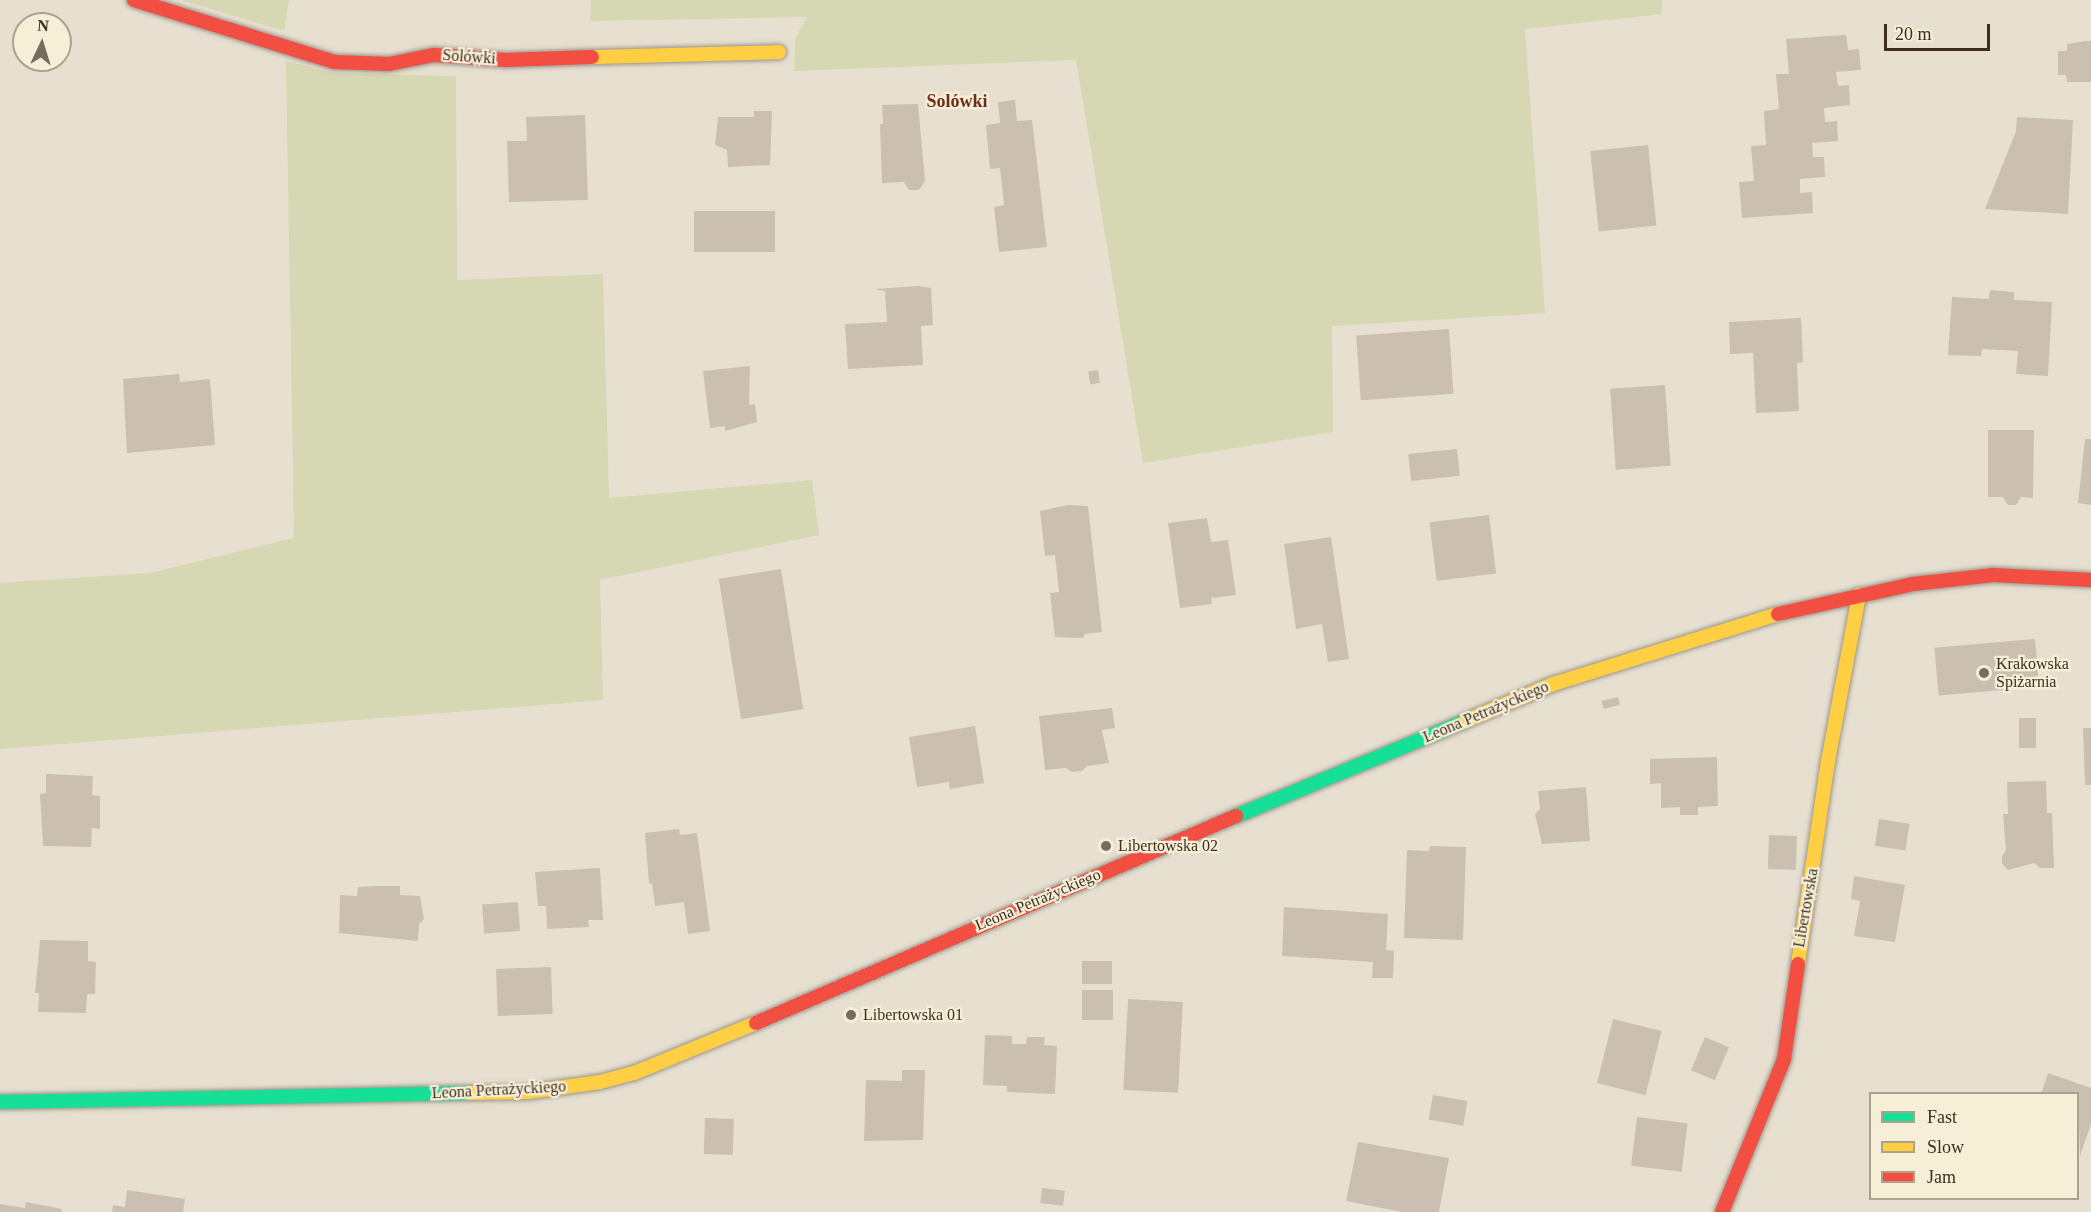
<!DOCTYPE html>
<html>
<head>
<meta charset="utf-8">
<style>
	body { margin:0 }
	#map { position:relative; width:2091px; height:1212px; overflow:hidden; background:#e7e0d1; font-family:Georgia,serif }
	div>[style] { position:absolute }
	[style*='--x'] { left:calc(var(--x)*1px); top:calc(var(--y)*1px); width:calc(var(--w)*1px); rotate:calc(var(--a)*1deg) }
	.green>* { inset:0; background:#d6d7b3 }
	.building>* { inset:0; background:#cbbfb2; transform-origin:0 0 }
	.roads { filter:drop-shadow(0 0 2px #9c958a) drop-shadow(0 0 2px #9c958a) }
	.fast>* { height:14px; margin:-7px; padding:0 7px; transform-origin:7px; border-radius:7px; background:#16e098 }
	.slow>* { height:14px; margin:-7px; padding:0 7px; transform-origin:7px; border-radius:7px; background:#ffcf43 }
	.jam>* { height:14px; margin:-7px; padding:0 7px; transform-origin:7px; border-radius:7px; background:#f24e42 }
	.dots>* { width:16px; height:16px; translate:-50% -50%; box-sizing:border-box; border:3px solid #f7eed8; border-radius:50% }
	span { translate:-50% -50%; white-space:nowrap; text-align:center; line-height:1.15; -webkit-text-stroke:4.5px #f7eed8; paint-order:stroke }
	.street-label { font-size:16px; color:#3d2e20 }
	.poi-label { font-size:16px; color:#3d2e20 }
	.left { translate:0 -50%; text-align:left }
	.neighbourhood-label { font-size:18px; color:#6b2e1e; font-weight:700 }
	.legend { position:absolute; left:1869px; top:1092px; width:210px; height:108px; box-sizing:border-box; background:#f7eed8; border:2px solid #ada18e; margin:0; padding:8px 10px; list-style:none; font-size:18px; color:#3d2e20 }
	.legend li { display:flex; align-items:center; gap:12px; height:30px }
	.legend b { width:30px; border:2px solid #ada18e }
	.north { position:absolute; left:12px; top:12px; width:60px; height:60px; box-sizing:border-box; background:#f7eed8; border:2px solid #ada18e; border-radius:50%; rotate:4deg; font-size:16px; font-weight:700; line-height:24px; text-align:center; color:#3d2e20 }
	.north::after { content:''; display:block; margin:auto; width:21px; height:27px; background:#786c5e; clip-path:polygon(50% 0,100% 100%,50% 72%,0 100%) }
	.scale { position:absolute; left:1884px; top:24px; width:106px; height:27px; box-sizing:border-box; border:3px solid #3d2e20; border-top:0; padding-left:8px; font-size:18px; line-height:21px; white-space:nowrap; color:#3d2e20; -webkit-text-stroke:4px #f7eed8; paint-order:stroke }
</style>
</head>
<body>
<div id="map">
	<div class="green">
		<i style="clip-path:polygon(181px 0,289px 0,284px 31px)"></i>
		<i style="clip-path:polygon(591px 0,1662px 0,1662px 14px,1525px 29px,1545px 313px,1332px 326px,1333px 432px,1143px 463px,1076px 60px,794px 71px,795px 39px,807px 17px,590px 21px)"></i>
		<i style="clip-path:polygon(286px 61px,334px 73px,456px 76px,457px 280px,603px 274px,609px 498px,812px 480px,819px 535px,600px 580px,603px 700px,0 749px,0 583px,150px 573px,294px 538px)"></i>
	</div>
	<div class="building">
		<i style="clip-path:polygon(1846px 35px,1848px 50px,1859px 49px,1861px 70px,1836px 72px,1838px 86px,1849px 85px,1850px 105px,1824px 108px,1825px 122px,1837px 121px,1838px 141px,1812px 143px,1813px 157px,1824px 157px,1825px 177px,1800px 179px,1800px 193px,1812px 192px,1813px 213px,1742px 218px,1739px 182px,1754px 181px,1751px 146px,1766px 145px,1764px 111px,1779px 109px,1776px 74px,1789px 74px,1786px 39px)"></i>
		<i style="clip-path:polygon(2085px 41px,2091px 41px,2091px 82px,2067px 82px,2066px 75px,2058px 75px,2058px 51px,2067px 51px,2067px 44px)"></i>
		<i style="clip-path:polygon(1015px 100px,1017px 121px,1032px 120px,1047px 247px,999px 252px,994px 207px,1004px 205px,1000px 168px,990px 169px,986px 125px,1000px 123px,998px 102px)"></i>
		<i style="clip-path:polygon(918px 104px,925px 181px,919px 190px,909px 190px,904px 182px,882px 183px,880px 124px,883px 124px,882px 105px)"></i>
		<i style="clip-path:polygon(754px 111px,772px 111px,770px 165px,728px 167px,727px 150px,715px 145px,718px 117px,754px 117px)"></i>
		<i style="clip-path:polygon(585px 115px,588px 200px,509px 202px,507px 141px,527px 141px,526px 117px)"></i>
		<i style="clip-path:polygon(2017px 117px,2073px 120px,2068px 214px,1985px 209px,2016px 131px)"></i>
		<i style="left:1648px;top:145px;width:81px;height:58px;rotate:84deg"></i>
		<i style="left:694px;top:211px;width:81px;height:41px"></i>
		<i style="clip-path:polygon(918px 286px,931px 288px,933px 325px,921px 326px,923px 365px,848px 369px,845px 324px,887px 322px,885px 291px,875px 289px)"></i>
		<i style="clip-path:polygon(1990px 290px,2014px 292px,2014px 300px,2052px 302px,2048px 376px,2016px 374px,2018px 351px,1982px 349px,1981px 356px,1948px 355px,1952px 297px,1989px 299px)"></i>
		<i style="clip-path:polygon(1801px 318px,1803px 362px,1797px 363px,1799px 411px,1756px 413px,1753px 353px,1730px 354px,1729px 322px)"></i>
		<i style="left:1449px;top:329px;width:65px;height:93px;rotate:86deg"></i>
		<i style="clip-path:polygon(750px 366px,749px 405px,755px 404px,757px 422px,725px 431px,725px 426px,710px 428px,703px 371px)"></i>
		<i style="left:1098px;top:370px;width:13px;height:10px;rotate:81deg"></i>
		<i style="clip-path:polygon(179px 374px,180px 382px,210px 379px,215px 445px,127px 453px,123px 379px)"></i>
		<i style="left:1665px;top:385px;width:81px;height:55px;rotate:86deg"></i>
		<i style="clip-path:polygon(1988px 430px,2034px 430px,2033px 498px,2021px 497px,2016px 505px,2008px 505px,2003px 497px,1988px 497px)"></i>
		<i style="clip-path:polygon(2085px 439px,2091px 439px,2091px 505px,2078px 503px)"></i>
		<i style="left:1457px;top:449px;width:27px;height:49px;rotate:84deg"></i>
		<i style="clip-path:polygon(1068px 505px,1088px 506px,1102px 632px,1085px 634px,1083px 638px,1055px 637px,1050px 593px,1059px 592px,1057px 573px,1055px 555px,1045px 556px,1040px 511px)"></i>
		<i style="left:1489px;top:515px;width:59px;height:60px;rotate:83deg"></i>
		<i style="clip-path:polygon(1207px 518px,1211px 542px,1228px 540px,1236px 595px,1211px 598px,1212px 604px,1180px 608px,1168px 523px)"></i>
		<i style="clip-path:polygon(1331px 537px,1349px 659px,1328px 662px,1322px 624px,1296px 629px,1284px 544px)"></i>
		<i style="left:781px;top:569px;width:142px;height:63px;rotate:81deg"></i>
		<i style="left:2035px;top:639px;width:48px;height:101px;rotate:85deg"></i>
		<i style="left:1618px;top:697px;width:8px;height:17px;rotate:76deg"></i>
		<i style="clip-path:polygon(1112px 708px,1115px 728px,1102px 730px,1109px 763px,1087px 766px,1082px 771px,1072px 772px,1066px 768px,1045px 770px,1039px 716px)"></i>
		<i style="left:2019px;top:718px;width:17px;height:30px"></i>
		<i style="clip-path:polygon(975px 726px,984px 783px,950px 789px,949px 782px,917px 787px,909px 737px)"></i>
		<i style="clip-path:polygon(2083px 728px,2091px 728px,2091px 785px,2085px 785px)"></i>
		<i style="clip-path:polygon(1717px 757px,1718px 806px,1698px 807px,1698px 815px,1680px 815px,1680px 807px,1661px 808px,1661px 783px,1650px 784px,1650px 759px)"></i>
		<i style="clip-path:polygon(46px 774px,93px 776px,92px 795px,100px 796px,100px 829px,92px 828px,91px 847px,43px 846px,40px 794px,46px 793px)"></i>
		<i style="clip-path:polygon(2046px 781px,2047px 813px,2052px 813px,2054px 868px,2040px 868px,2034px 863px,2008px 870px,2002px 864px,2002px 856px,2006px 851px,2003px 814px,2008px 814px,2007px 782px)"></i>
		<i style="clip-path:polygon(1586px 787px,1590px 841px,1542px 844px,1535px 814px,1540px 809px,1538px 791px)"></i>
		<i style="left:1879px;top:819px;width:31px;height:27px;rotate:9deg"></i>
		<i style="clip-path:polygon(679px 829px,680px 835px,697px 833px,710px 931px,688px 934px,684px 902px,655px 906px,652px 883px,649px 884px,645px 833px)"></i>
		<i style="left:1769px;top:835px;width:28px;height:34px;rotate:2deg"></i>
		<i style="clip-path:polygon(1430px 846px,1466px 847px,1463px 940px,1404px 938px,1407px 850px,1429px 851px)"></i>
		<i style="clip-path:polygon(600px 868px,603px 920px,588px 920px,589px 927px,547px 929px,546px 906px,538px 906px,535px 872px)"></i>
		<i style="clip-path:polygon(1854px 876px,1905px 885px,1895px 942px,1854px 936px,1860px 901px,1851px 899px)"></i>
		<i style="clip-path:polygon(378px 886px,400px 886px,400px 895px,420px 896px,424px 919px,419px 924px,418px 941px,339px 933px,340px 895px,357px 896px,358px 887px)"></i>
		<i style="left:518px;top:902px;width:29px;height:36px;rotate:86deg"></i>
		<i style="clip-path:polygon(1284px 907px,1388px 914px,1386px 950px,1394px 951px,1393px 978px,1372px 978px,1373px 962px,1282px 956px)"></i>
		<i style="clip-path:polygon(40px 940px,88px 941px,88px 961px,96px 962px,95px 994px,87px 994px,86px 1013px,38px 1012px,39px 993px,35px 993px)"></i>
		<i style="left:1082px;top:961px;width:30px;height:23px"></i>
		<i style="left:551px;top:967px;width:47px;height:55px;rotate:88deg"></i>
		<i style="left:1082px;top:990px;width:31px;height:30px"></i>
		<i style="left:1128px;top:999px;width:55px;height:91px;rotate:3deg"></i>
		<i style="left:1613px;top:1019px;width:50px;height:66px;rotate:14deg"></i>
		<i style="clip-path:polygon(985px 1035px,1012px 1036px,1012px 1044px,1026px 1044px,1027px 1037px,1045px 1037px,1044px 1045px,1057px 1046px,1055px 1094px,1007px 1092px,1007px 1086px,983px 1085px)"></i>
		<i style="left:1705px;top:1037px;width:26px;height:36px;rotate:23deg"></i>
		<i style="clip-path:polygon(902px 1070px,925px 1070px,923px 1140px,864px 1141px,866px 1080px,902px 1081px)"></i>
		<i style="clip-path:polygon(2048px 1073px,2091px 1088px,2091px 1124px,2080px 1156px,2078px 1094px,2041px 1094px)"></i>
		<i style="left:1433px;top:1095px;width:35px;height:25px;rotate:10deg"></i>
		<i style="left:1637px;top:1117px;width:51px;height:49px;rotate:7deg"></i>
		<i style="left:705px;top:1118px;width:29px;height:36px;rotate:2deg"></i>
		<i style="clip-path:polygon(1358px 1142px,1449px 1158px,1439px 1212px,1402px 1212px,1346px 1201px)"></i>
		<i style="left:1042px;top:1188px;width:23px;height:15px;rotate:7deg"></i>
		<i style="clip-path:polygon(127px 1190px,185px 1199px,183px 1212px,112px 1212px,113px 1205px,125px 1207px)"></i>
		<i style="clip-path:polygon(26px 1202px,62px 1209px,61px 1212px,0 1212px,0 1204px,25px 1208px)"></i>
	</div>
	<div class="roads">
		<div class="fast">
			<i style="--x:1236;--y:816;--w:248;--a:-22.5"></i>
			<i style="--x:0;--y:1102;--w:469;--a:-1.1"></i>
		</div>
		<div class="slow">
			<i style="--x:592;--y:57;--w:187;--a:-1.5"></i>
			<i style="--x:1465;--y:721;--w:95;--a:-22.8"></i>
			<i style="--x:1553;--y:684;--w:236;--a:-17.3"></i>
			<i style="--x:1798;--y:964;--w:205;--a:-81.6"></i>
			<i style="--x:1828;--y:761;--w:169;--a:-79.4"></i>
			<i style="--x:469;--y:1093;--w:60;--a:-1"></i>
			<i style="--x:529;--y:1092;--w:72;--a:-8"></i>
			<i style="--x:600;--y:1082;--w:35;--a:-15"></i>
			<i style="--x:634;--y:1073;--w:132;--a:-22.3"></i>
		</div>
		<div class="jam">
			<i style="--x:134;--y:0;--w:209;--a:17.2"></i>
			<i style="--x:334;--y:62;--w:55;--a:2.1"></i>
			<i style="--x:389;--y:64;--w:46;--a:-11.3"></i>
			<i style="--x:434;--y:55;--w:72;--a:4"></i>
			<i style="--x:506;--y:60;--w:86;--a:-2"></i>
			<i style="--x:1778;--y:614;--w:138;--a:-12.5"></i>
			<i style="--x:1913;--y:584;--w:81;--a:-6.4"></i>
			<i style="--x:1993;--y:575;--w:98;--a:2.9"></i>
			<i style="--x:756;--y:1023;--w:523;--a:-23.33"></i>
			<i style="--x:1722;--y:1212;--w:165;--a:-67.9"></i>
			<i style="--x:1784;--y:1059;--w:96;--a:-81.6"></i>
		</div>
	</div>
	<div class="dots">
		<i style="left:1984px;top:673px;background:#786c5e"></i>
		<i style="left:1106px;top:846px;background:#786c5e"></i>
		<i style="left:851px;top:1015px;background:#786c5e"></i>
	</div>
	<div class="street-label">
		<span style="left:469px;top:57px;rotate:4deg">Solówki</span>
		<span style="left:1486px;top:712px;rotate:-23deg">Leona Petrażyckiego</span>
		<span style="left:1038px;top:900px;rotate:-23deg">Leona Petrażyckiego</span>
		<span style="left:1806px;top:908px;rotate:-80deg">Libertowska</span>
		<span style="left:499px;top:1090px;rotate:-3deg">Leona Petrażyckiego</span>
	</div>
	<div class="poi-label">
		<span class="left" style="left:1996px;top:673px">Krakowska<br>Spiżarnia</span>
		<span class="left" style="left:1118px;top:846px">Libertowska 02</span>
		<span class="left" style="left:863px;top:1015px">Libertowska 01</span>
	</div>
	<div class="neighbourhood-label">
		<span style="left:957px;top:101px">Solówki</span>
	</div>
	<ul class="legend">
	<li><b style="height:8px;background:#16e098"></b>Fast</li>
	<li><b style="height:8px;background:#ffcf43"></b>Slow</li>
	<li><b style="height:8px;background:#f24e42"></b>Jam</li>
	</ul>
	<div class="north">N</div>
	<div class="scale">20 m</div>
</div>
</body>
</html>
